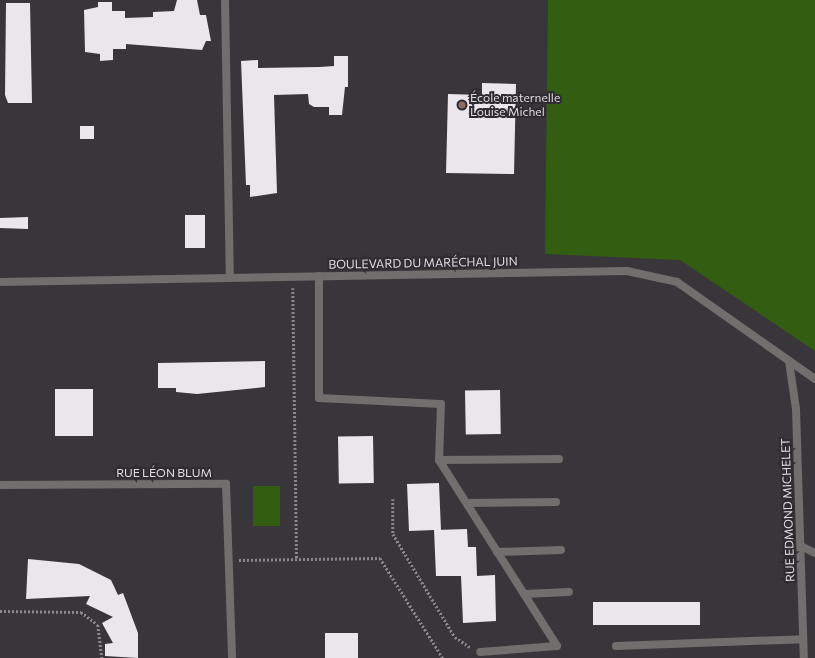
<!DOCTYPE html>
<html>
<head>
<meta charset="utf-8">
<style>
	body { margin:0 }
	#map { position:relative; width:815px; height:658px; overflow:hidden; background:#38363a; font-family:Commissioner,sans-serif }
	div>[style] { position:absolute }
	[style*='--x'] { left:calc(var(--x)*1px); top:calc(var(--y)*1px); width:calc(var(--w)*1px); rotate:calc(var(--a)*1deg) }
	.green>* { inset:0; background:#335d11; transform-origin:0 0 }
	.building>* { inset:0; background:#eae6eb; transform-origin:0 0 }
	.path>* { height:2.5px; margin-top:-1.25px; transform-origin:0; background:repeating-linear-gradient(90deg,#8a888b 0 2px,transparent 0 4px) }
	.service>* { height:8px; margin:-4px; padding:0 4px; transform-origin:4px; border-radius:4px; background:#716e6e }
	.minor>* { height:8px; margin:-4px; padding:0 4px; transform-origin:4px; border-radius:4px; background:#716e6e }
	.dots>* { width:11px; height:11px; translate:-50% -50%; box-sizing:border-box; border:2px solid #2e2c30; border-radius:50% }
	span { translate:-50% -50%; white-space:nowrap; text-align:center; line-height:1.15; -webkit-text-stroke:4px #2e2c30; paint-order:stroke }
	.poi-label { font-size:12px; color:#dedddf }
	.left { translate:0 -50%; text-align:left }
	.street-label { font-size:12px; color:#dedddf }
</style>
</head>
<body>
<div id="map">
	<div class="green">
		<i style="clip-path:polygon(548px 0,815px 0,815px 351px,680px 260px,545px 254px)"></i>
		<i style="left:253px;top:486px;width:27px;height:40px"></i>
	</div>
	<div class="building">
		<i style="clip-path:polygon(177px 0,197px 0,200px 15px,206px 15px,211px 41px,206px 41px,202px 50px,126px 44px,126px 49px,113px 49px,113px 60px,100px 61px,100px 54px,85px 52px,84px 10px,98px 7px,98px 2px,112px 2px,112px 11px,125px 11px,125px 18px,153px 17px,153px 12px,174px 11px)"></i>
		<i style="clip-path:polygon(6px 3px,30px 3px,32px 103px,8px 103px,5px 95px)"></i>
		<i style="clip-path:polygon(334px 56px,348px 56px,348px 87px,345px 87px,342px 115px,329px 115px,329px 107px,314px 107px,309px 104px,308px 94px,274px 95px,277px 193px,250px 197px,250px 185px,246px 185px,241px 61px,258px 60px,258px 68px,320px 67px,334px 66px)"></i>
		<i style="clip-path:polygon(482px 83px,516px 84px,514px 174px,446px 173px,448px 94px,482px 95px)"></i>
		<i style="left:80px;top:126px;width:14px;height:13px"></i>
		<i style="left:185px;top:215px;width:20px;height:33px"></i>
		<i style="clip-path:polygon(28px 217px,28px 229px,0 228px,0 218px)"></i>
		<i style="clip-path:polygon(265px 361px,265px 387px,197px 394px,176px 392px,176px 388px,158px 388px,158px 363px)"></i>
		<i style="left:55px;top:389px;width:38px;height:47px"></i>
		<i style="left:500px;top:390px;width:44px;height:35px;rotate:89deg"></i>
		<i style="left:373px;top:436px;width:47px;height:35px;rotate:89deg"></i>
		<i style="clip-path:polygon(439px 483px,441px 530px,436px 530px,467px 529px,468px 547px,476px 547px,477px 576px,495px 575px,496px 621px,463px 623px,461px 576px,436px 576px,434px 530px,409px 531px,407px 484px)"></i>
		<i style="clip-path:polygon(28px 559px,79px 564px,111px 580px,118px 595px,123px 593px,138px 633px,138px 658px,105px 656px,105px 644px,113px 643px,102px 623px,113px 617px,86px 604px,90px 596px,26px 599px)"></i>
		<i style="left:700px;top:602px;width:23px;height:107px;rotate:90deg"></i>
		<i style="left:358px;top:633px;width:25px;height:33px;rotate:90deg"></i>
	</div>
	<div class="path">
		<i style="--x:293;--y:288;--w:272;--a:89.2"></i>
		<i style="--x:393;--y:499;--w:35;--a:90"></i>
		<i style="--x:393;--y:534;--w:120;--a:59"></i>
		<i style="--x:455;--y:637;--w:18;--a:34"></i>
		<i style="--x:239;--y:560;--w:141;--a:-0.8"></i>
		<i style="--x:380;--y:558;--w:118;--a:57.8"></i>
		<i style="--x:0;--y:611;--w:81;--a:0.7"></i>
		<i style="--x:81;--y:612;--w:21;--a:37"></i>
		<i style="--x:98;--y:625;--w:33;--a:83"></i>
	</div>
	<div class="service">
		<i style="--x:319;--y:276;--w:122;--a:90"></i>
		<i style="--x:319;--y:398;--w:122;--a:2.8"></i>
		<i style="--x:441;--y:404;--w:56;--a:92"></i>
		<i style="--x:439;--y:460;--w:220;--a:57.6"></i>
		<i style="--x:557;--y:646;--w:77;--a:175.5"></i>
		<i style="--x:439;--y:460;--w:120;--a:-0.5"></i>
		<i style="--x:467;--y:503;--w:89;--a:-0.6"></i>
		<i style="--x:497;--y:552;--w:64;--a:-1.8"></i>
		<i style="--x:524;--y:594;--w:45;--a:-2.5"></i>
	</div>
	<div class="minor">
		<i style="--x:225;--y:0;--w:278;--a:89"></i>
		<i style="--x:0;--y:282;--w:627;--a:-1.01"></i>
		<i style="--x:627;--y:271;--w:51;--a:12.4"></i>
		<i style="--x:677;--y:282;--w:169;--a:35.1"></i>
		<i style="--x:789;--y:361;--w:49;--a:81.7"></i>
		<i style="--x:796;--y:409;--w:249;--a:88.2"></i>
		<i style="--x:0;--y:485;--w:226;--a:-0.3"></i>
		<i style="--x:226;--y:484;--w:174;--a:88"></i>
		<i style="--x:801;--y:546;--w:16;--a:27"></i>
		<i style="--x:616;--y:646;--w:187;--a:-2.1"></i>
	</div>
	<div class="dots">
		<i style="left:462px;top:105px;background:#8d6e63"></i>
	</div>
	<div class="poi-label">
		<span class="left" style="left:470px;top:105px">École maternelle<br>Louise Michel</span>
	</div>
	<div class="street-label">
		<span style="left:423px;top:263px;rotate:-1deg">BOULEVARD DU MARÉCHAL JUIN</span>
		<span style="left:164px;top:473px">RUE LÉON BLUM</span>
		<span style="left:788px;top:510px;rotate:-92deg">RUE EDMOND MICHELET</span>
	</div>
</div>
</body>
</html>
